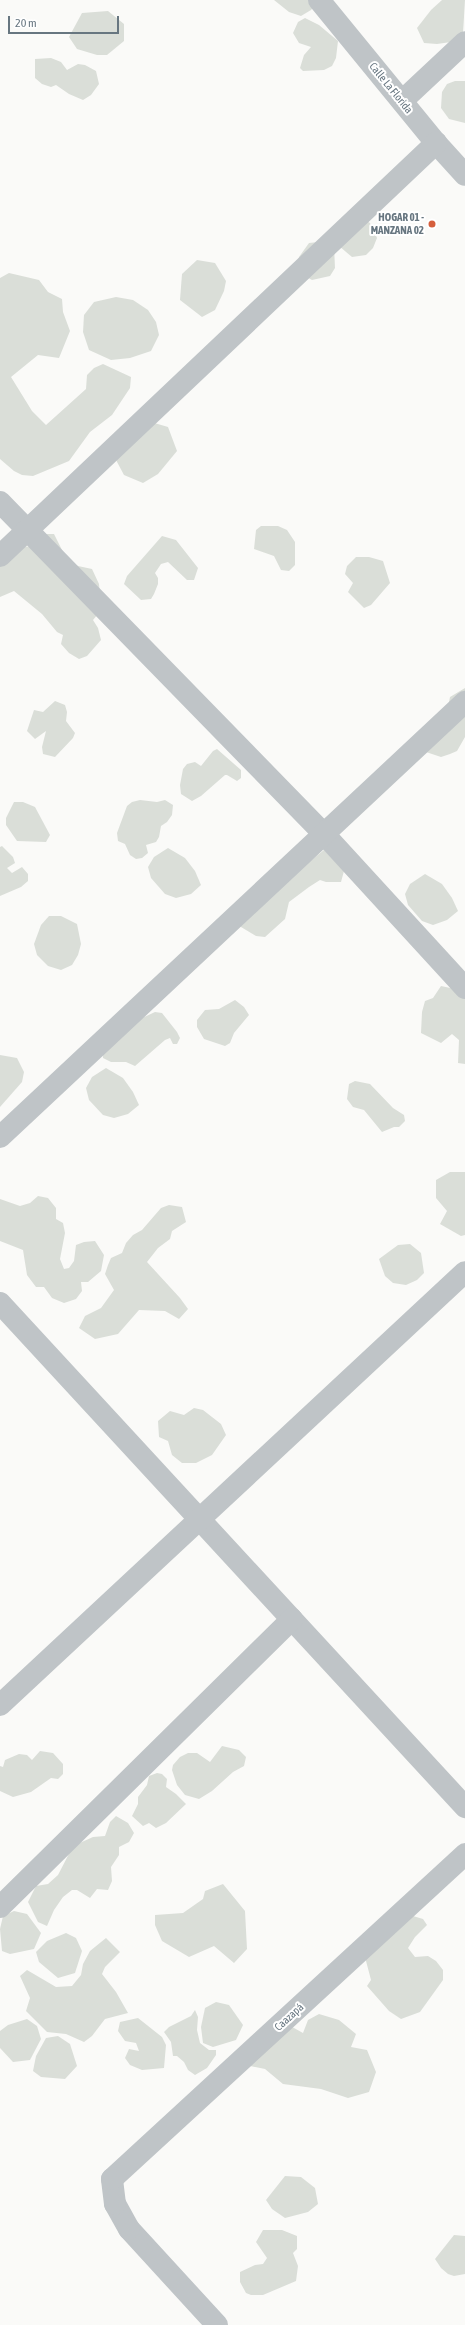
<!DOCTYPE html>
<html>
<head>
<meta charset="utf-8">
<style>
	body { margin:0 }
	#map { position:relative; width:465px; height:2325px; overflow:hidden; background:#fafaf8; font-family:"Asap Condensed",sans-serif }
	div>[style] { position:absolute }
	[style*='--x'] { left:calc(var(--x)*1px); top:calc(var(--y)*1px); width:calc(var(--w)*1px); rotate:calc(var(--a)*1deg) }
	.green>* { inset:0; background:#daded8 }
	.minor>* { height:22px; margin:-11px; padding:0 11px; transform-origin:11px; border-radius:11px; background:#bfc4c7 }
	.dots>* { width:11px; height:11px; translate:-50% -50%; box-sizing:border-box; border:2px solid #fff; border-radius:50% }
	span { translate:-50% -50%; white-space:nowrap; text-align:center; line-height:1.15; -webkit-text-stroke:4px #fff; paint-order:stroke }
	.street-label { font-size:11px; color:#677680 }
	.poi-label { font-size:11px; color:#677680; font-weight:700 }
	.right { translate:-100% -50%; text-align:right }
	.scale { position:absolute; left:8px; top:16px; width:111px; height:18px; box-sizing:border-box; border:2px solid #677680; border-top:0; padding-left:5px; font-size:12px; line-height:14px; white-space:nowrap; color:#677680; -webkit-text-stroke:3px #fff; paint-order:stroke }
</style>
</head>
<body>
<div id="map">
	<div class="green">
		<i style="clip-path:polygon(274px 0,320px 0,311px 10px,301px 16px,289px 12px)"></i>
		<i style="clip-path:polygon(465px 0,463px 33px,451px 42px,437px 44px,424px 43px,417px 28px,431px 10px,442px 0)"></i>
		<i style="clip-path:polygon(108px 11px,124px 24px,124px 41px,107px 55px,97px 55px,77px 49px,69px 37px,82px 13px)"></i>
		<i style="clip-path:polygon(305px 18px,319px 25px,338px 41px,336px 58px,332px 66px,324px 70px,303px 71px,300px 68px,304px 55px,311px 47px,299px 43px,293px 33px,298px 22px)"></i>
		<i style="clip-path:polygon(51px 58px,61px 62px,67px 70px,78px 64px,85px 65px,96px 71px,99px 84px,91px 95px,83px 100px,69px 94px,56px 85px,51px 87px,42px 84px,35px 78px,35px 59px)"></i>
		<i style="clip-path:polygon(455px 81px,465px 81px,465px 123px,449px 119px,441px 108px,442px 92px,447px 84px)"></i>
		<i style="clip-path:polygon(362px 218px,370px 223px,377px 238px,373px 248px,366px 255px,352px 257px,339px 246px)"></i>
		<i style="clip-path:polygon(318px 242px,334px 246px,335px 268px,330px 276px,312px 280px,296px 271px,299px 257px,309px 243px)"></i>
		<i style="clip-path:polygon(197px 260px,215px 263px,226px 281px,224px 291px,215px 310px,202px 317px,180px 300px,182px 274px)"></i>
		<i style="clip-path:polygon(9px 273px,39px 280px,48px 292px,62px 299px,63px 312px,70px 331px,59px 358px,38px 355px,11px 377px,32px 411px,46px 425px,86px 389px,87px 375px,94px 368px,103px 364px,131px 377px,130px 388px,112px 415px,90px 432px,69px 461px,33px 476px,22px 475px,14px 471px,0 459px,0 278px)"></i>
		<i style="clip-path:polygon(116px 297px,133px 300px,148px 310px,156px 322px,159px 335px,151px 351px,130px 358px,111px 360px,89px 350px,83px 332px,84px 315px,94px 302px)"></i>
		<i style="clip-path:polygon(151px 422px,168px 427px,177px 451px,158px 474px,143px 483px,124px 475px,116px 460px)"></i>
		<i style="clip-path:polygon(261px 526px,278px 526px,287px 530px,295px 542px,295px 565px,289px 571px,281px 570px,274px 556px,254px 549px,256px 530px)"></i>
		<i style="clip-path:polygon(41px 534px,54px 534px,67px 560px,78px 566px,92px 569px,99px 584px,100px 594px,98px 614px,93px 620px,98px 628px,101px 640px,87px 656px,79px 659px,69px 653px,61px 644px,63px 635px,57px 632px,42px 614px,14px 591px,0 597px,0 543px,30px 547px)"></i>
		<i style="clip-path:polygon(162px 536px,176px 540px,198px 568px,194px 580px,187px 580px,168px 562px,161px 564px,155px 573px,158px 578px,158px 584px,154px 594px,151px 599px,141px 600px,124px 584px,127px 576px)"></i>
		<i style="clip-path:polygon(356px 557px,369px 557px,383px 561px,390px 583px,371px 605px,364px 608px,348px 592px,353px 583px,345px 574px,347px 566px)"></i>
		<i style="clip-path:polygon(465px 688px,465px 737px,457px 751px,450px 754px,441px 757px,426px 752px,448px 707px,450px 697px)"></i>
		<i style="clip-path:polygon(55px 701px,65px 705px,67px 712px,66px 721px,75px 733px,73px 738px,55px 757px,43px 754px,42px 747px,46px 731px,35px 739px,27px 731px,34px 710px,43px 712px)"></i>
		<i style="clip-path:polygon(217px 749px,241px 770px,241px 778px,237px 781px,227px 775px,225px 775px,201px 796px,192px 801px,181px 794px,180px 785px,183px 769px,187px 764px,195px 762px,201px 766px,213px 751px)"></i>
		<i style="clip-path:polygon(140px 800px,157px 802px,165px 800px,173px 805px,172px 815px,167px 822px,161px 826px,159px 837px,156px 842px,146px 845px,148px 853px,142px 858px,136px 859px,130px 855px,125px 844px,118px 841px,117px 833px,127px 806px,132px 802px)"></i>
		<i style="clip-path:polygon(14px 802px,23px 802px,35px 807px,50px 835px,46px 842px,17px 841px,6px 825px,6px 818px)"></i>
		<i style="clip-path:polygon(2px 846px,13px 857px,15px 863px,7px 868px,12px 873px,22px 867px,28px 874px,28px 881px,21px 887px,0 896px,0 847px)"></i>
		<i style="clip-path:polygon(168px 848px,185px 858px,195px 871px,201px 885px,191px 894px,176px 898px,165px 894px,151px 878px,148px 867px,154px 857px)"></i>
		<i style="clip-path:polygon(324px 850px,344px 871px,341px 882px,326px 882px,320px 880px,309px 887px,289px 902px,285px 919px,265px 937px,256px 936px,241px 927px,236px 921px)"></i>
		<i style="clip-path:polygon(425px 874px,442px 884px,452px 898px,458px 911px,447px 920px,433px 925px,422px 921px,408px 905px,405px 894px,410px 884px)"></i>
		<i style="clip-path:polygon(49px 916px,61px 916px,77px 924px,81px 944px,78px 955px,72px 965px,61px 970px,48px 966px,37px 955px,34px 944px,41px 925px)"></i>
		<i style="clip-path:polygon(441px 986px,455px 989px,465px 988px,465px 1064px,458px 1063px,459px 1040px,452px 1034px,441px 1043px,421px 1033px,422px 1012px,425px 1001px,433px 998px)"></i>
		<i style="clip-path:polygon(235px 1000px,244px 1007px,249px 1015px,234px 1033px,230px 1043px,225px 1046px,204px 1039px,197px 1027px,197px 1020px,205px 1010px,219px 1009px)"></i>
		<i style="clip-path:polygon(155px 1012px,162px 1013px,177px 1032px,180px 1038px,177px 1044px,173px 1044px,170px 1038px,165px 1040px,135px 1066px,126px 1062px,111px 1062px,103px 1058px,102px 1048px,140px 1019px)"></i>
		<i style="clip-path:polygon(0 1055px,17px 1058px,24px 1072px,22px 1082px,0 1107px)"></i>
		<i style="clip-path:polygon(106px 1068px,123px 1078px,133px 1092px,139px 1105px,128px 1114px,114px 1118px,103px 1115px,89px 1100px,86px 1088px,92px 1077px)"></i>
		<i style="clip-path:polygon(355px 1081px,370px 1084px,393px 1108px,404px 1115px,405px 1121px,399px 1127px,394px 1127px,382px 1132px,364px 1110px,353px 1107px,347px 1099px,349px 1084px)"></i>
		<i style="clip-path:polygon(450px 1172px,465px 1172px,465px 1235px,461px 1236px,440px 1224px,447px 1211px,436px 1198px,436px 1180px)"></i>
		<i style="clip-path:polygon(38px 1196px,48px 1198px,56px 1208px,56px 1219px,63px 1223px,65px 1233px,60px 1259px,64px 1269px,69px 1268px,74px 1261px,76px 1245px,84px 1242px,95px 1241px,104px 1255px,101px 1271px,88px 1282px,81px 1282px,82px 1291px,76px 1299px,64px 1303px,52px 1298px,44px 1287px,36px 1287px,27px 1275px,23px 1250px,0 1241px,0 1199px,20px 1206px,30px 1203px)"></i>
		<i style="clip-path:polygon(169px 1205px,182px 1207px,186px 1222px,172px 1231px,170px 1239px,158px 1248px,147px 1262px,180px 1298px,188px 1309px,179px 1319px,165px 1311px,139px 1310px,118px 1334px,95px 1339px,79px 1328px,85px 1316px,101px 1308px,114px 1290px,105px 1274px,108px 1265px,111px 1258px,122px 1253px,126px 1243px,133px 1235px,142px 1230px,161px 1208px)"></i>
		<i style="clip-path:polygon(410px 1244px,421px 1253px,424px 1273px,417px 1280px,406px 1285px,393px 1283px,385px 1276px,379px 1259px,398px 1245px)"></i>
		<i style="clip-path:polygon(194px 1408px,203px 1410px,221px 1424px,226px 1435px,212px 1455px,196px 1463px,182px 1463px,172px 1455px,168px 1441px,159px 1437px,158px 1421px,170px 1411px,184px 1415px)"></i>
		<i style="clip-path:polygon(222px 1746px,239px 1750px,246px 1757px,244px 1766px,233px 1772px,212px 1791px,199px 1799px,185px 1795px,177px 1785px,172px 1770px,173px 1765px,180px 1757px,188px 1753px,197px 1753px,210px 1762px)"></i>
		<i style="clip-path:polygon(40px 1751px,53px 1753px,63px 1764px,63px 1774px,58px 1779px,51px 1778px,31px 1792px,13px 1797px,0 1791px,0 1766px,3px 1767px,5px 1760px,19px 1754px,27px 1755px,32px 1760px)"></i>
		<i style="clip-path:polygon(157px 1773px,162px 1774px,167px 1779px,166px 1787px,176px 1794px,186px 1804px,166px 1823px,156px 1828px,149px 1823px,143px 1826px,132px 1816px,138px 1804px,138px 1797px,147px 1785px,149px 1776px)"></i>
		<i style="clip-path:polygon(116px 1816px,128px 1823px,134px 1833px,129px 1842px,119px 1847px,119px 1855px,111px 1867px,112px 1881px,108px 1890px,97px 1889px,90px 1898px,77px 1890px,72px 1890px,63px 1897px,54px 1910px,47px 1926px,38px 1922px,28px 1902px,36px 1886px,48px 1884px,58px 1875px,73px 1846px,93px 1837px,105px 1836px,110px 1822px)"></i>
		<i style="clip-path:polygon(223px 1884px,245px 1911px,247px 1949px,234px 1963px,214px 1946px,189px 1957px,162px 1941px,155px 1925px,155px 1915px,183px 1913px,203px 1899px,205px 1891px)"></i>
		<i style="clip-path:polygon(14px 1911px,27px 1914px,41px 1933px,34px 1949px,10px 1954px,2px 1951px,0 1929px,3px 1916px)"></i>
		<i style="clip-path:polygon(413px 1916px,423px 1919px,427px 1925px,415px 1937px,408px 1948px,415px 1957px,428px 1956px,436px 1961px,443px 1970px,443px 1980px,420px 2012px,401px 2019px,389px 2011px,367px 1986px,371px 1980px,360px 1938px)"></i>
		<i style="clip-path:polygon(66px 1933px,76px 1938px,82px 1951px,75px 1973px,58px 1978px,39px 1962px,36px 1952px,47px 1941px)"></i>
		<i style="clip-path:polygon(106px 1938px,120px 1952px,105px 1967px,102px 1974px,116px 1992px,128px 2013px,105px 2019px,92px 2036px,84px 2042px,66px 2034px,47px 2032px,26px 2011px,30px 1998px,20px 1976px,27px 1970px,56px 1987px,72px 1986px,81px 1975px,83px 1964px,90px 1951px)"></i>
		<i style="clip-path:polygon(216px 2002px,229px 2005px,243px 2025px,236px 2040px,213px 2047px,203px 2043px,201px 2027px,205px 2008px)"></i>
		<i style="clip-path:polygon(195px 2010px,198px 2017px,197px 2030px,200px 2043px,209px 2050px,216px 2050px,216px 2055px,207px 2068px,195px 2075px,188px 2070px,184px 2062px,177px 2056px,173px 2056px,171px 2042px,164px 2032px,169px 2027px,191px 2016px)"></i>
		<i style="clip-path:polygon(319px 2014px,339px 2020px,356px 2034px,351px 2047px,367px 2050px,376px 2072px,369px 2092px,348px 2098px,321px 2089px,283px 2084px,265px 2069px,250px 2066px,276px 2018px,303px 2033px,308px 2020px)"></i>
		<i style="clip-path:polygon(138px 2018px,162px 2037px,166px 2045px,164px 2068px,142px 2070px,130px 2065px,125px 2058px,129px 2049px,139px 2051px,136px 2043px,125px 2041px,118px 2031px,120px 2022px)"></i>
		<i style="clip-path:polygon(27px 2019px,37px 2026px,41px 2039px,30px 2060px,13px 2062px,0 2048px,0 2031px,8px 2025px)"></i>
		<i style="clip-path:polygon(58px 2036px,70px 2044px,77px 2066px,65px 2079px,41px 2077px,33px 2071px,36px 2056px,46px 2038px)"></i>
		<i style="clip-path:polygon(285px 2176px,301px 2177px,315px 2188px,318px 2204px,308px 2212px,285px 2218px,272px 2209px,266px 2200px)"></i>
		<i style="clip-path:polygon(263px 2230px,282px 2230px,297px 2236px,297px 2249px,293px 2253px,298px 2266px,296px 2281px,263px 2295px,251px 2295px,246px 2293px,240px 2282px,240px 2272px,255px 2265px,263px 2264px,267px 2258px,256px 2242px)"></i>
		<i style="clip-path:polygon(454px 2235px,465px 2236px,465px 2274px,454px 2276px,448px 2274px,441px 2268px,435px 2259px)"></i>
	</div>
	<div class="minor">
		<i style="--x:319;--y:0;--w:185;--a:50.7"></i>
		<i style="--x:436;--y:143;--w:43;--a:47.8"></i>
		<i style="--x:402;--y:101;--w:86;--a:-43.1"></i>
		<i style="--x:0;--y:502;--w:464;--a:45.7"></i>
		<i style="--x:324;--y:834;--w:209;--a:47.5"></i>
		<i style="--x:0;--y:556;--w:601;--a:-43.45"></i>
		<i style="--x:0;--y:1137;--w:637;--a:-43.09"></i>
		<i style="--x:0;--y:1303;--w:686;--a:47.3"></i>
		<i style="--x:0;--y:1705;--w:635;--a:-42.96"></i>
		<i style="--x:0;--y:1907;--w:410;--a:-44.6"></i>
		<i style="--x:217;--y:2325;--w:130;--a:-132.5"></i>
		<i style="--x:129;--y:2229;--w:29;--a:-119"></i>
		<i style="--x:115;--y:2204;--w:25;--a:-97"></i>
		<i style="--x:112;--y:2179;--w:480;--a:-42.6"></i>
	</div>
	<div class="dots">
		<i style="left:432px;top:224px;background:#d55f3d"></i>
	</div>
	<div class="street-label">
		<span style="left:391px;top:88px;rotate:51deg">Calle La Florida</span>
		<span style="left:289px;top:2017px;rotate:-43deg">Caazapá</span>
	</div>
	<div class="poi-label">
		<span class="right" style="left:424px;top:224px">HOGAR 01 -<br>MANZANA 02</span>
	</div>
	<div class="scale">20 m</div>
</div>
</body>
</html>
